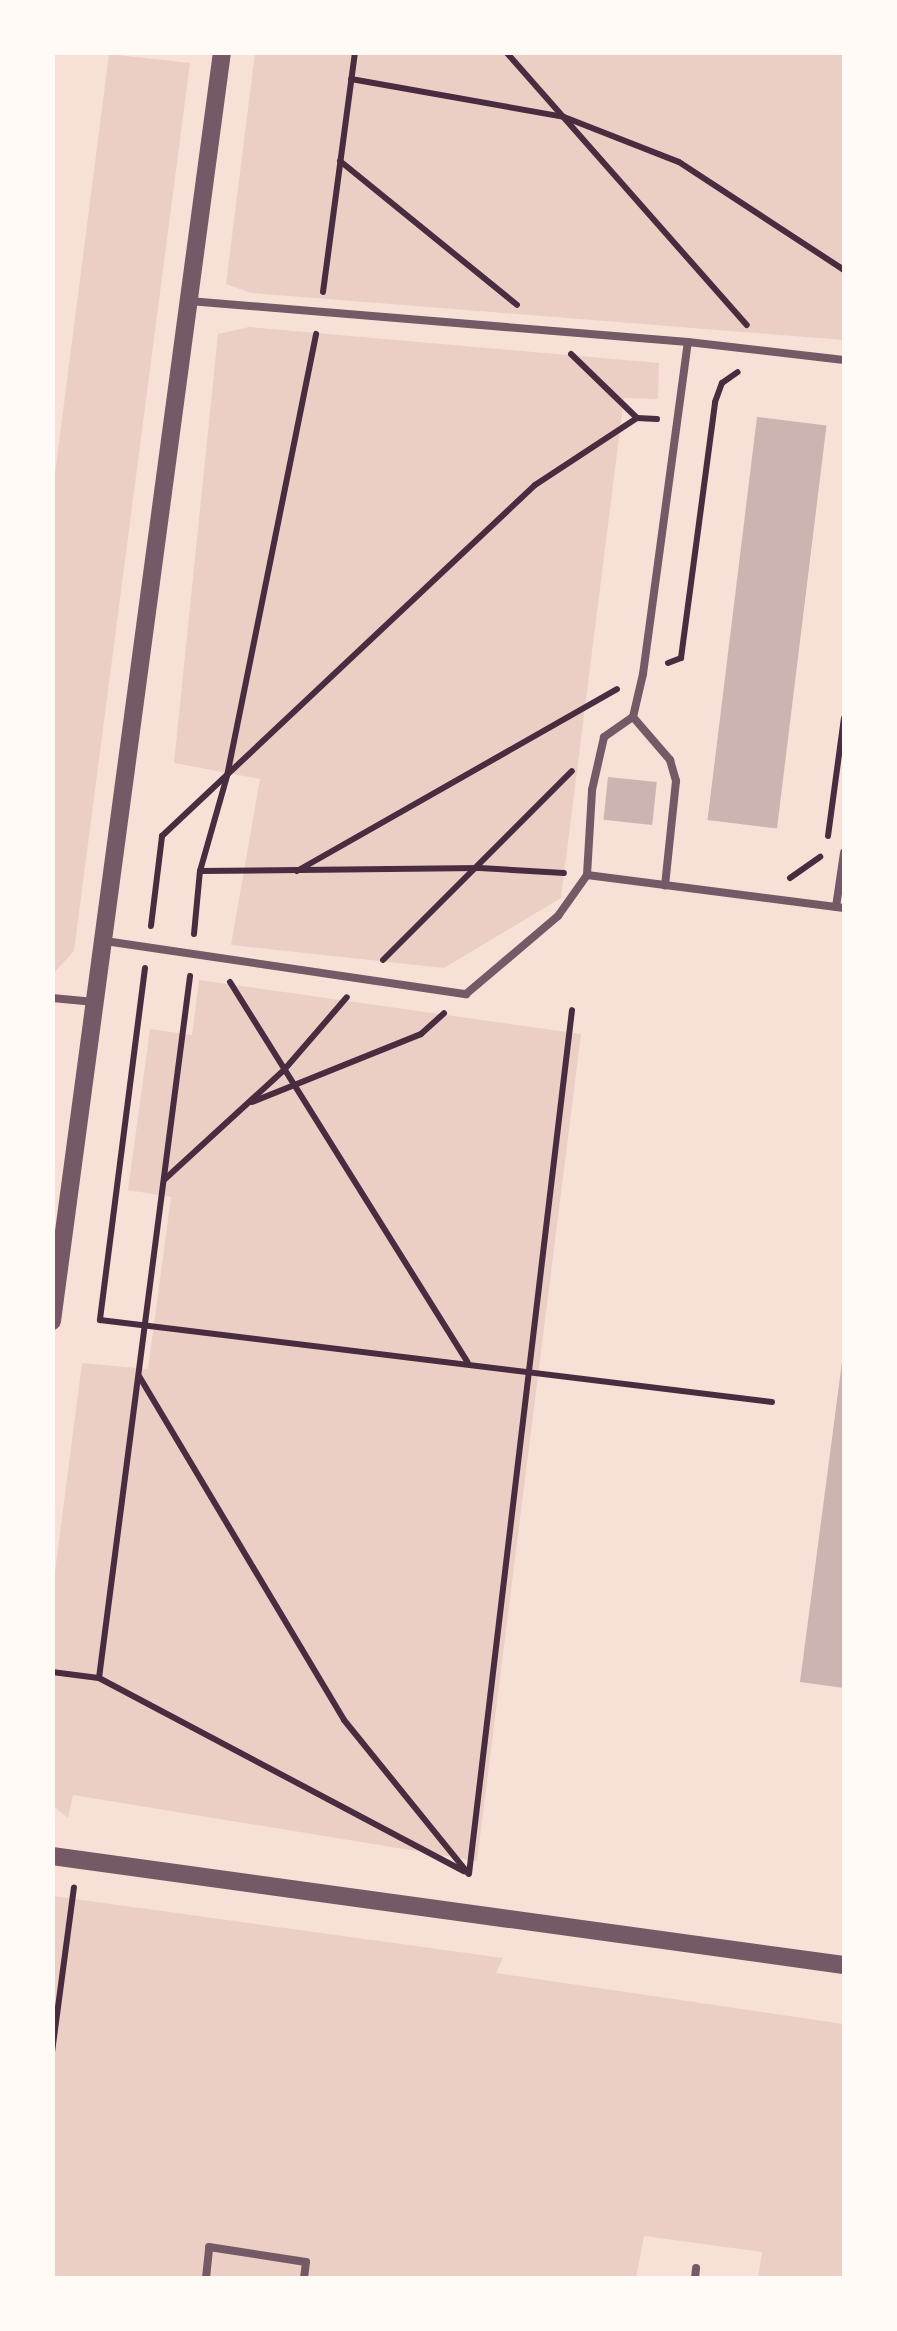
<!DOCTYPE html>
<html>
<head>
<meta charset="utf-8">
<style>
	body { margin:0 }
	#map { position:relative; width:897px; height:2331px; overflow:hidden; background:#f7e1d7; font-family:Lato,sans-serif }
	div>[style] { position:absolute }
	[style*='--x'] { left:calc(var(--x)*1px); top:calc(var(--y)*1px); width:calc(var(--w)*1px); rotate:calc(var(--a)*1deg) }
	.green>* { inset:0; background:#ebcfc5 }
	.building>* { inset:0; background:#ccb4b1; transform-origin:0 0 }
	.path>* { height:6px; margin:-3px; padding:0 3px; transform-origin:3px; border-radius:3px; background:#4a2c40 }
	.service>* { height:8px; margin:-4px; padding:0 4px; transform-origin:4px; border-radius:4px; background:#755966 }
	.tertiary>* { height:18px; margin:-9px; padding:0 9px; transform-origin:9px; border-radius:9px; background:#755966 }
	span { translate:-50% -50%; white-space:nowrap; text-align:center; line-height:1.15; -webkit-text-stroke:10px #fffaf5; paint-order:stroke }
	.frame { position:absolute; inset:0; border:55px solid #fffaf5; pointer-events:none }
</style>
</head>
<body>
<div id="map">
	<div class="green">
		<i style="clip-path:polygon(255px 53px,844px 53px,844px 340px,251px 293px,226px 284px)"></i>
		<i style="clip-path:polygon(109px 54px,190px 63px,74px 951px,53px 974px,52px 497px)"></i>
		<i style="clip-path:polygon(249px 327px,659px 363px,658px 399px,624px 398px,561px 898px,444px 968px,231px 945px,260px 779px,174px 763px,218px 334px)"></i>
		<i style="clip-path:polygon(199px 980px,581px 1034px,477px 1861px,73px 1795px,68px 1818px,53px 1806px,53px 1587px,82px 1363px,148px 1369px,171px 1197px,128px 1190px,150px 1029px,192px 1035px)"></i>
		<i style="clip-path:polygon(53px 1896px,503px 1958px,496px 1973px,844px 2024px,844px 2278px,758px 2278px,762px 2252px,644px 2236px,636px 2278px,53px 2278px)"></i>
	</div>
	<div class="building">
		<i style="left:757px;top:417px;width:70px;height:406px;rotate:7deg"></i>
		<i style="left:608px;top:777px;width:49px;height:43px;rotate:6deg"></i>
		<i style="clip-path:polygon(842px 1362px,844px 1362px,844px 1688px,800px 1682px)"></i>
	</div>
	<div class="path">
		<i style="--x:506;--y:52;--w:364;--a:48.6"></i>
		<i style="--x:351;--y:79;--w:216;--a:10.1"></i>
		<i style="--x:564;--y:117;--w:123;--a:21.4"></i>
		<i style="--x:679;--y:162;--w:197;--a:33.2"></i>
		<i style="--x:340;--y:161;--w:228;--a:39.1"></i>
		<i style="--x:323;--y:292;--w:242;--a:-82.4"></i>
		<i style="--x:571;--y:354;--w:92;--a:44.1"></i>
		<i style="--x:637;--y:418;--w:20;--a:3"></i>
		<i style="--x:668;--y:663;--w:14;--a:-21"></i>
		<i style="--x:681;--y:658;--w:258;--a:-82.4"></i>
		<i style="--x:715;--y:402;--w:20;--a:-70"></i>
		<i style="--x:722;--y:383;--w:19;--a:-35"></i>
		<i style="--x:828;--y:836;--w:119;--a:-82.3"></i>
		<i style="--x:200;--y:871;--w:280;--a:-0.6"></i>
		<i style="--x:480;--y:868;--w:84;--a:3.4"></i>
		<i style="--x:297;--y:871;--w:368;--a:-29.6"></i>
		<i style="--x:790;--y:878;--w:37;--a:-35"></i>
		<i style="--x:151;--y:926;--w:91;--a:-83"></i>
		<i style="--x:162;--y:836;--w:512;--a:-43.26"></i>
		<i style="--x:535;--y:485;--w:122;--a:-33.3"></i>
		<i style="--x:194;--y:934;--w:63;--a:-84.6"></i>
		<i style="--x:200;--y:871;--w:99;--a:-74.1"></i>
		<i style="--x:227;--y:776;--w:451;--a:-78.6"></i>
		<i style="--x:383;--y:960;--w:267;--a:-45"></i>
		<i style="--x:145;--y:968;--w:355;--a:97.3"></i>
		<i style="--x:100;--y:1320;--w:677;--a:6.96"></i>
		<i style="--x:230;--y:982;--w:448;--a:58"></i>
		<i style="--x:252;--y:1102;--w:182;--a:-21.9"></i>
		<i style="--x:421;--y:1034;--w:31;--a:-42"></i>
		<i style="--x:165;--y:1179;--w:161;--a:-42.5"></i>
		<i style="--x:284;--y:1070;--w:96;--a:-49.2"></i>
		<i style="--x:139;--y:1376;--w:400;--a:59.2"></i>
		<i style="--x:344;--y:1720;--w:197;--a:51"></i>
		<i style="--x:52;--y:1672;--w:47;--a:7.3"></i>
		<i style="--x:99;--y:1678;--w:413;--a:27.9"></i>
		<i style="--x:99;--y:1678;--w:708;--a:-82.61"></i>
		<i style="--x:469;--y:1874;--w:870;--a:-83.2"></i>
		<i style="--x:52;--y:2052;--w:166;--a:-82.4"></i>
	</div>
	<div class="service">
		<i style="--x:688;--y:342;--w:157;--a:6.6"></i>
		<i style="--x:633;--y:717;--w:57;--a:49.3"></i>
		<i style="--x:670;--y:760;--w:22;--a:74"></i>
		<i style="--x:676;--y:781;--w:105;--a:96"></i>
		<i style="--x:587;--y:875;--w:259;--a:7.3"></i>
		<i style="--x:836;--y:907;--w:55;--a:-81.6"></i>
		<i style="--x:105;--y:941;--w:365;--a:8.4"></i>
		<i style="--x:466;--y:994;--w:121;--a:-40.3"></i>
		<i style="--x:558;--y:916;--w:50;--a:-54.7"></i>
		<i style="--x:587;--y:875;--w:85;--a:-86.6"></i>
		<i style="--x:592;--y:790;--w:54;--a:-77.2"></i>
		<i style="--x:604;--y:737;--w:35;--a:-35"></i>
		<i style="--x:633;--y:717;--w:44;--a:-76.9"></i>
		<i style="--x:643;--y:674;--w:335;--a:-82.3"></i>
		<i style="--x:688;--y:342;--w:501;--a:-175.3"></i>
		<i style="--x:52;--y:998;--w:43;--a:5.3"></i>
		<i style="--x:206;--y:2278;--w:31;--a:-84"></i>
		<i style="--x:209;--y:2247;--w:98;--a:8.8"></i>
		<i style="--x:306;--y:2262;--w:16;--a:97"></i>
		<i style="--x:695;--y:2278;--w:10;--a:-84"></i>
	</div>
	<div class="tertiary">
		<i style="--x:52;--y:1321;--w:1280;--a:-82.37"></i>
		<i style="--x:52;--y:1856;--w:799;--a:7.84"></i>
	</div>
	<div class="frame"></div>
</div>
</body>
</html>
